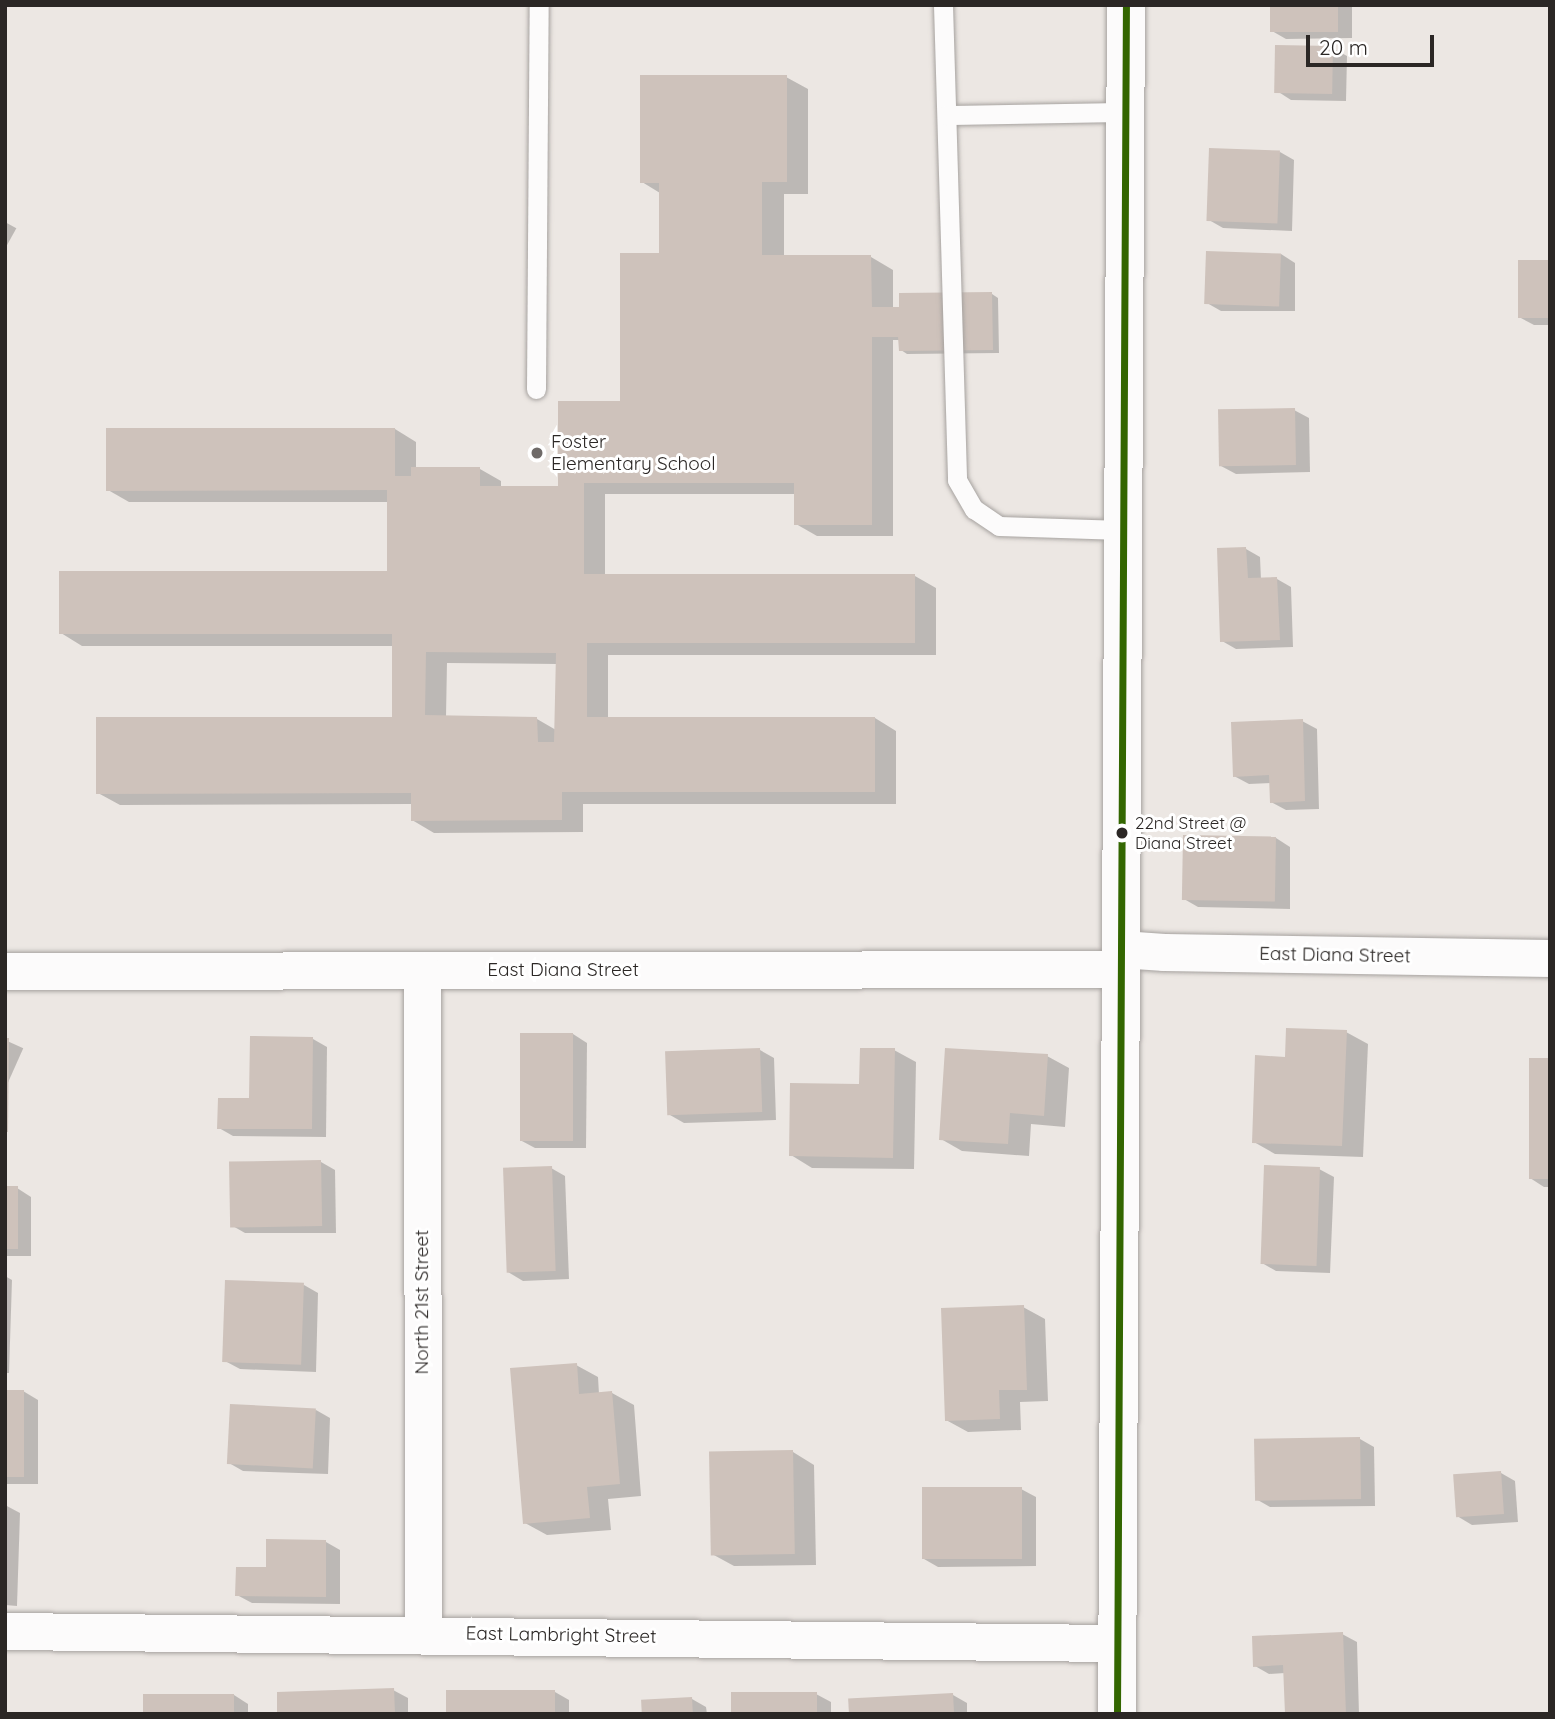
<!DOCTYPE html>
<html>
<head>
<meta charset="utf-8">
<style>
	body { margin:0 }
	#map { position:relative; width:1555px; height:1719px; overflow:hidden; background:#ece7e3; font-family:Quicksand,sans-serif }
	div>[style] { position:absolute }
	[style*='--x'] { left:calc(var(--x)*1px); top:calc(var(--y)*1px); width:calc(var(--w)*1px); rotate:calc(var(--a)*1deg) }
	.shadow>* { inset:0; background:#0003; transform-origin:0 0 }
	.building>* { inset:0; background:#cec2bb; transform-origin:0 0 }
	.roads { filter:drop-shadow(0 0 2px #a6a29f) drop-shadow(0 0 2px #a6a29f) }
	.service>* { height:19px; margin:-9.5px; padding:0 9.5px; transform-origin:9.5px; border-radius:9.5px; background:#fcfbfb }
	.minor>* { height:37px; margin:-18.5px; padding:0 18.5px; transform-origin:18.5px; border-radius:18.5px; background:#fcfbfb }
	.tertiary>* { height:38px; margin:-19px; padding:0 19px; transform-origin:19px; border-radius:19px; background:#fcfbfb }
	.bus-1>* { height:7px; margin:-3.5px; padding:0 3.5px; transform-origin:3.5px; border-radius:3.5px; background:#360 }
	.dots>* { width:19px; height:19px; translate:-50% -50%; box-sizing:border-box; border:4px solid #fff; border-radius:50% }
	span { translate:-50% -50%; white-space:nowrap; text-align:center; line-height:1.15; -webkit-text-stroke:6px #fff; paint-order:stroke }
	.bus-label { font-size:17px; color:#2b2725 }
	.left { translate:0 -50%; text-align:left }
	.poi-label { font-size:19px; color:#2b2725 }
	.street-label { font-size:19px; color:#2b2725 }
	.frame { position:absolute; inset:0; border:7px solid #2b2725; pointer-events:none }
	.scale { position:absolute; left:1306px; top:35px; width:128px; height:32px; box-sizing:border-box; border:4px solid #2b2725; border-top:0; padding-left:9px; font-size:21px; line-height:24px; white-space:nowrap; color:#2b2725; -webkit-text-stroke:5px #fff; paint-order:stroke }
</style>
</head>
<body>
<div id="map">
	<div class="shadow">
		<i style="clip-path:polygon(1272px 5px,1352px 5px,1352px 38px,1286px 39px,1272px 31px)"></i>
		<i style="clip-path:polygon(1332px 48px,1347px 56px,1346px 101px,1291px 100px,1277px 91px)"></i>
		<i style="clip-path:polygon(evenodd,786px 77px,808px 89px,808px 194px,784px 194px,784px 257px,871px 257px,893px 270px,893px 309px,992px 294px,998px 298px,999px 353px,907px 354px,901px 350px,900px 340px,893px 340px,893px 536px,817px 536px,796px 524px,796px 494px,605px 494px,605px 576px,915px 576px,936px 588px,936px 655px,608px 655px,608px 719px,875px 718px,896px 731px,896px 804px,583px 804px,583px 832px,434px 833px,412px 820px,412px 804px,120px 805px,98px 793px,394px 718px,394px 646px,82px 646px,61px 633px,389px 572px,389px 502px,129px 502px,108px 490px,395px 429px,416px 442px,416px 469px,480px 469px,501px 481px,501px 488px,560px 488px,621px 402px,660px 254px,660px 193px,642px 182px,786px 77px,447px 663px,557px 664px,556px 730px,537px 719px,446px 717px,447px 663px)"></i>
		<i style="clip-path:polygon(1280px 152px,1294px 160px,1292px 231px,1223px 228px,1209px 220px)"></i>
		<i style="left:5px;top:222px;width:13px;height:159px;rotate:29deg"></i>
		<i style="clip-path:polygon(1281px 254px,1295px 263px,1295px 311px,1221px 311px,1207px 303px)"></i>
		<i style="clip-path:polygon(1550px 262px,1550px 325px,1534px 325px,1519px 317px)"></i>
		<i style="clip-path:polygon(1294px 410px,1309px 418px,1310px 472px,1236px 474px,1221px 466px)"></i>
		<i style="clip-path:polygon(1246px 549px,1260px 557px,1261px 580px,1277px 579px,1291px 587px,1293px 647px,1236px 649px,1222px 641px)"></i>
		<i style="clip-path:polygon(1302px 721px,1317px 729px,1319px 809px,1286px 810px,1271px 802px,1271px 783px,1249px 784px,1234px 776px)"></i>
		<i style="clip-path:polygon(1276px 838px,1290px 847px,1290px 909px,1198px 907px,1184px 899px)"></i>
		<i style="clip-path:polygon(1346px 1032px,1368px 1044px,1363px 1157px,1275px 1154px,1254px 1142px,1287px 1059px)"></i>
		<i style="clip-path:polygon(573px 1034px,587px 1043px,586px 1148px,535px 1148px,520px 1140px)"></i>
		<i style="clip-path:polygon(313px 1039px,327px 1047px,326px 1137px,233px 1136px,219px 1128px)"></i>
		<i style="left:5px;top:1040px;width:20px;height:99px;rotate:24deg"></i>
		<i style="clip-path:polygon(760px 1050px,774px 1058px,776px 1120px,684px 1123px,670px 1115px)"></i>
		<i style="clip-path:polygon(894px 1050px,916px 1062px,914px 1169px,812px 1168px,791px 1155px)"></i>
		<i style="clip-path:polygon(1047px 1056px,1069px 1068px,1065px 1127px,1031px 1124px,1029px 1156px,962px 1151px,941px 1139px)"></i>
		<i style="clip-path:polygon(1550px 1060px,1550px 1187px,1544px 1187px,1530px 1178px)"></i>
		<i style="clip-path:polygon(321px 1162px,335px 1170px,336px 1233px,245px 1233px,231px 1225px)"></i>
		<i style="clip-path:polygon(551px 1168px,565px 1176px,569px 1279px,523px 1281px,508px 1272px)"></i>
		<i style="clip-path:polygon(1319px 1169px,1334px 1177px,1330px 1273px,1276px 1271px,1262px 1263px)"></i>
		<i style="clip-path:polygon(5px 1188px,17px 1188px,31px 1197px,31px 1256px,5px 1256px)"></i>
		<i style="clip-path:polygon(5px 1276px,12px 1280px,9px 1373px,5px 1373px)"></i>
		<i style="clip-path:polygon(304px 1285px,318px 1293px,316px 1372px,240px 1369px,225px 1361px)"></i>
		<i style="clip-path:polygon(1023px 1307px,1045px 1319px,1048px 1401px,1020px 1402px,1021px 1430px,968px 1432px,946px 1420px)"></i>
		<i style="clip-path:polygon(576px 1365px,598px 1377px,599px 1394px,612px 1393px,634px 1405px,641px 1496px,608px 1499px,611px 1530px,547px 1535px,525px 1523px)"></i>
		<i style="clip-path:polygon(23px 1391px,38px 1400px,38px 1484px,5px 1484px,5px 1392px)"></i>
		<i style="clip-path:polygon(316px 1410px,330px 1418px,328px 1474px,243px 1471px,229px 1463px)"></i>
		<i style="clip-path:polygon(1360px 1439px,1374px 1447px,1375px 1506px,1270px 1507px,1256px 1499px)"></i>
		<i style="clip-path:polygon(793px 1452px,814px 1465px,816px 1565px,734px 1566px,712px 1554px)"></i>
		<i style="clip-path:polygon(1501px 1473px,1515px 1481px,1518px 1522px,1472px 1525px,1457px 1516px)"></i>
		<i style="clip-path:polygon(1021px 1489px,1036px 1497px,1036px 1566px,938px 1567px,924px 1559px)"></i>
		<i style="clip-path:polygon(5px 1505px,20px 1513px,17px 1606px,5px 1605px)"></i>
		<i style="clip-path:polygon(326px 1542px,340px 1550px,340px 1604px,252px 1603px,237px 1595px,268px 1569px)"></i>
		<i style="clip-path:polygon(1342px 1634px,1357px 1642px,1359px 1714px,1287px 1714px,1285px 1673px,1269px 1674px,1255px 1666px)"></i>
		<i style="clip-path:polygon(393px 1690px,408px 1698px,408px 1714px,279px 1714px)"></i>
		<i style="clip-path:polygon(555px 1692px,569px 1700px,569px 1714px,448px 1714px)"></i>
		<i style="clip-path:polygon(816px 1694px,831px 1702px,831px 1714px,732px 1714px)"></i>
		<i style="clip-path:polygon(234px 1695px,248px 1704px,248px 1714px,144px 1714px)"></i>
		<i style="clip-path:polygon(953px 1695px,967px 1703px,967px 1714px,850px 1714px)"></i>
		<i style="clip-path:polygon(692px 1699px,706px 1707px,707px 1714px,643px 1714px)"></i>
	</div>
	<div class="building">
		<i style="left:1270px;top:5px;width:68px;height:27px"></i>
		<i style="left:1275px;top:45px;width:58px;height:48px;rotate:1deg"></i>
		<i style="clip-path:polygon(evenodd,640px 75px,787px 75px,787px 182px,762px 182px,762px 255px,871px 255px,872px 307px,899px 307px,899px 293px,992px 292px,993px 350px,899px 351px,898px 337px,872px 337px,872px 525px,794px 525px,794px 483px,584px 483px,584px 574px,915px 574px,915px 643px,587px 643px,587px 717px,875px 717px,875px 792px,562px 792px,562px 820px,411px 821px,411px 793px,96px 794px,96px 717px,392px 717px,392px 634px,59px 634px,59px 571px,387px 571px,387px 490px,106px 491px,106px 428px,395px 428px,395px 476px,411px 476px,411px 467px,480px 467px,480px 486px,558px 486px,558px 401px,620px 401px,620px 253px,659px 253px,659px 183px,640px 183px,640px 75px,426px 652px,556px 653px,554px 742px,538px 742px,537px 717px,425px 715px,426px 652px)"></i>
		<i style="left:1209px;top:148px;width:71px;height:73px;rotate:2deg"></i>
		<i style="left:1206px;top:251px;width:75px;height:53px;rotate:2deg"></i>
		<i style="left:1518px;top:260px;width:32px;height:58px"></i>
		<i style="left:1295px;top:408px;width:57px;height:77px;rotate:89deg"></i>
		<i style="clip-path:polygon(1246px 547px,1248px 578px,1277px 577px,1280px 640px,1220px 642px,1217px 548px)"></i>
		<i style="clip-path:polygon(1303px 719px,1305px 801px,1270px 803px,1269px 775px,1233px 777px,1231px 722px)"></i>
		<i style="left:1183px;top:835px;width:93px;height:65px;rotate:1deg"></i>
		<i style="clip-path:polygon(1286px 1028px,1347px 1030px,1342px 1146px,1252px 1143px,1255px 1055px,1285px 1057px)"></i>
		<i style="left:520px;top:1033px;width:53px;height:108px"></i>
		<i style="clip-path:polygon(250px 1036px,313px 1037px,312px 1129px,217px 1129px,218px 1098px,249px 1098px)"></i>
		<i style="clip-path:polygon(5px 1038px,9px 1038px,8px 1132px,5px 1132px)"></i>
		<i style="left:760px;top:1048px;width:64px;height:95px;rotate:88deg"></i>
		<i style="clip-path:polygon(860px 1048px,895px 1048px,893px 1158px,789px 1156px,790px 1083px,859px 1084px)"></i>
		<i style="clip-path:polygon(945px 1048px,1048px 1054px,1044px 1116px,1010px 1113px,1008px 1144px,939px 1140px)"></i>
		<i style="left:1529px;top:1058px;width:21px;height:121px"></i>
		<i style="left:321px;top:1160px;width:66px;height:92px;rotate:89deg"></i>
		<i style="left:1264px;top:1165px;width:56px;height:99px;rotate:2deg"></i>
		<i style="left:552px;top:1166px;width:105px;height:49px;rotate:88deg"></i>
		<i style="left:5px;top:1186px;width:13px;height:63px"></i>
		<i style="left:225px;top:1280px;width:79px;height:82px;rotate:2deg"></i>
		<i style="clip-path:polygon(1024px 1305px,1027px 1390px,999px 1390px,1000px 1419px,945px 1421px,941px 1308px)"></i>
		<i style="clip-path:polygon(577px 1363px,579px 1394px,612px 1391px,620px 1484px,587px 1487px,590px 1518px,523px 1524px,510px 1368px)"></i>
		<i style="left:5px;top:1390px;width:19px;height:87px"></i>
		<i style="left:230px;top:1404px;width:86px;height:60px;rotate:3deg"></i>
		<i style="left:1360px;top:1437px;width:62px;height:106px;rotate:89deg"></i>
		<i style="left:793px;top:1450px;width:104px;height:84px;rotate:89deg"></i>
		<i style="left:1501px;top:1471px;width:43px;height:48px;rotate:86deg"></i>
		<i style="left:1022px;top:1487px;width:72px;height:100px;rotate:90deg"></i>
		<i style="clip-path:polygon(266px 1539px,326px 1540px,326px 1597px,235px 1596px,236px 1567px,266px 1567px)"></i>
		<i style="clip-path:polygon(1343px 1632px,1346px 1714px,1285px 1714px,1283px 1665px,1253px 1667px,1252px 1636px)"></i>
		<i style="clip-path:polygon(394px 1688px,395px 1714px,277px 1714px,277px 1692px)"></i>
		<i style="left:555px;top:1690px;width:24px;height:109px;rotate:90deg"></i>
		<i style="left:817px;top:1692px;width:22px;height:86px;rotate:90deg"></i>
		<i style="left:953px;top:1693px;width:21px;height:105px;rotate:87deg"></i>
		<i style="left:143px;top:1694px;width:91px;height:20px"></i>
		<i style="left:692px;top:1697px;width:17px;height:51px;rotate:87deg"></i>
	</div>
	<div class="roads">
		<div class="service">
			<i style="--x:943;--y:5;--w:475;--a:88.3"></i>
			<i style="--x:957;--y:480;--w:34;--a:60"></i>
			<i style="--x:974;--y:509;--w:30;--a:34"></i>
			<i style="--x:999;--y:526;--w:123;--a:1.9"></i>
			<i style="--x:947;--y:115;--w:178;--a:-1"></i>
			<i style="--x:536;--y:389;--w:384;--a:-89.6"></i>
		</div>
		<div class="minor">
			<i style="--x:1121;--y:949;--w:43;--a:4"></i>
			<i style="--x:1164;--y:952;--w:386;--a:0.9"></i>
			<i style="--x:5;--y:971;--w:1116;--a:-0.1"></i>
			<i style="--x:422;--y:971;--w:663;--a:89.91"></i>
			<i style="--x:5;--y:1631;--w:1112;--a:0.62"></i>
		</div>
		<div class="tertiary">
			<i style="--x:1117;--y:1714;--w:1709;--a:-89.7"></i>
		</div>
	</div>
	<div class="bus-1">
		<i style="--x:1117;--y:1714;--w:1709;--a:-89.7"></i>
	</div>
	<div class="dots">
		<i style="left:537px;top:453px;background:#6f6a68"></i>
		<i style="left:1122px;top:833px;background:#2b2725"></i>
	</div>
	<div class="bus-label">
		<span class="left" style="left:1135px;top:833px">22nd Street @<br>Diana Street</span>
	</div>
	<div class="poi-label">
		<span class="left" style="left:551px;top:453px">Foster<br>Elementary School</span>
	</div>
	<div class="street-label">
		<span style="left:1335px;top:955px;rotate:1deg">East Diana Street</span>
		<span style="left:563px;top:970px">East Diana Street</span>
		<span style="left:422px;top:1302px;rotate:-90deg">North 21st Street</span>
		<span style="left:561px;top:1635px;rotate:1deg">East Lambright Street</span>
	</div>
	<div class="frame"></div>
	<div class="scale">20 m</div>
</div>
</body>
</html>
